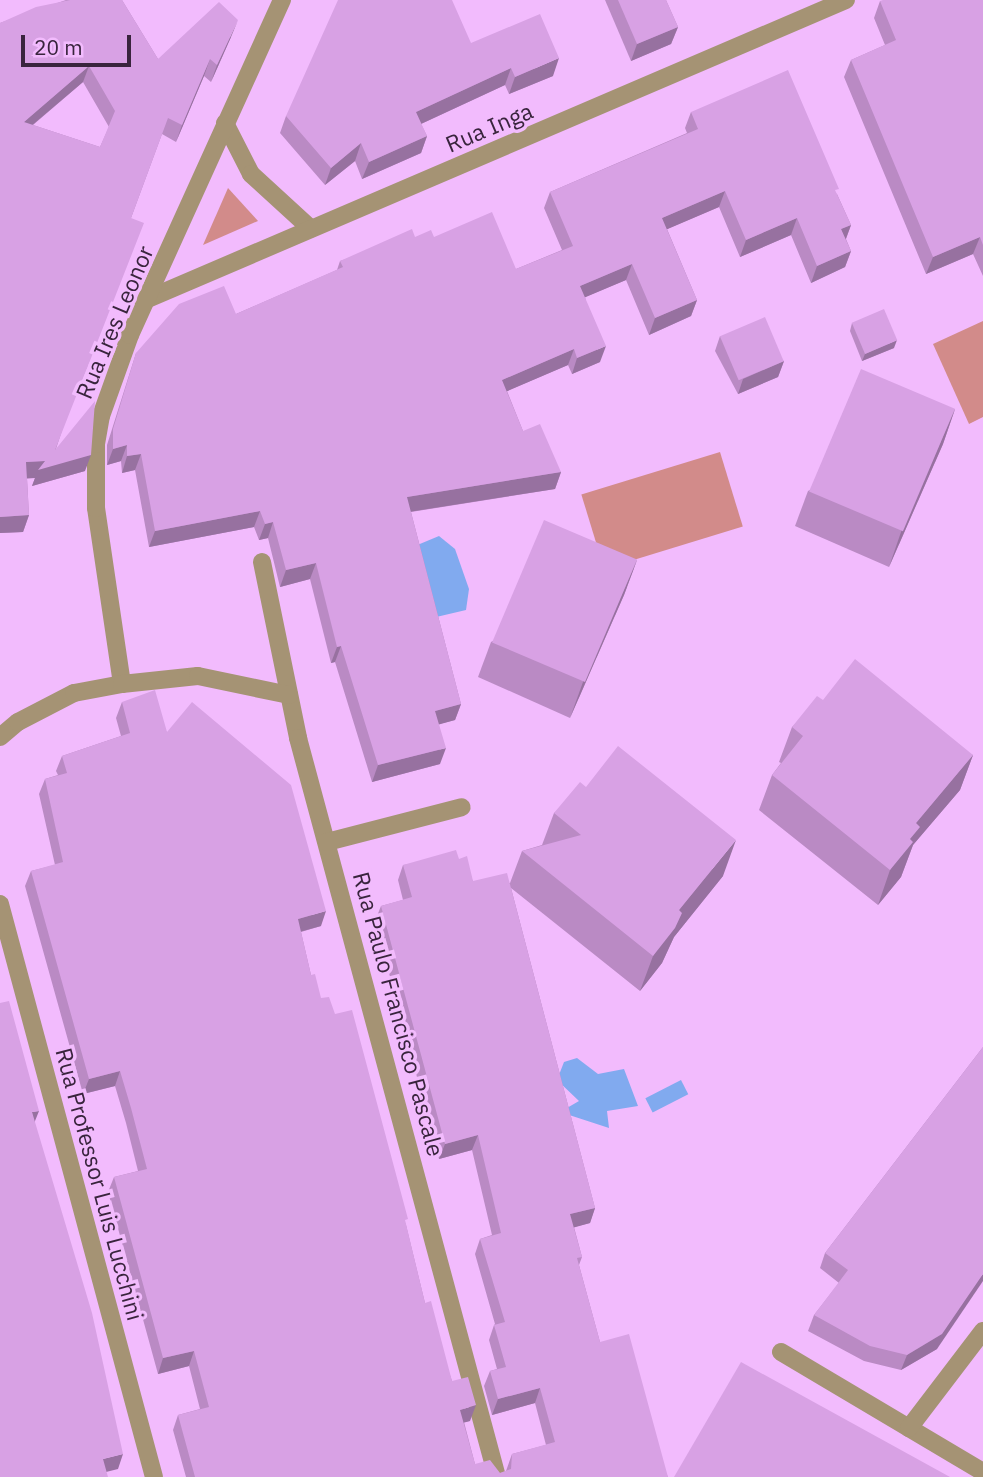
<!DOCTYPE html>
<html>
<head>
<meta charset="utf-8">
<style>
	body { margin:0 }
	#map { position:relative; width:983px; height:1477px; overflow:hidden; background:#f2bbfd; font-family:"IBM Plex Sans",sans-serif }
	div>[style] { position:absolute }
	[style*='--x'] { left:calc(var(--x)*1px); top:calc(var(--y)*1px); width:calc(var(--w)*1px); rotate:calc(var(--a)*1deg) }
	.green>* { inset:0; background:#d28b8a; transform-origin:0 0 }
	.water>* { inset:0; background:#81aaef; transform-origin:0 0 }
	.minor>* { height:18px; margin:-9px; padding:0 9px; transform-origin:9px; border-radius:9px; background:#a59374 }
	.wall>* { inset:0; background:#ba8ac4 }
	.shaded-wall>* { inset:0; background:#9771a0 }
	.building>* { inset:0; background:#d8a1e4; transform-origin:0 0 }
	span { translate:-50% -50%; white-space:nowrap; text-align:center; line-height:1.15; -webkit-text-stroke:7px #f2bbfd; paint-order:stroke }
	.street-label { font-size:23px; color:#39243d }
	.scale { position:absolute; left:21px; top:35px; width:110px; height:32px; box-sizing:border-box; border:4px solid #39243d; border-top:0; padding-left:9px; font-size:21px; line-height:24px; white-space:nowrap; color:#39243d; -webkit-text-stroke:5px #f2bbfd; paint-order:stroke }
</style>
</head>
<body>
<div id="map">
	<div class="green">
		<i style="clip-path:polygon(228px 188px,258px 221px,203px 245px)"></i>
		<i style="clip-path:polygon(983px 321px,983px 417px,969px 424px,933px 344px)"></i>
		<i style="left:720px;top:452px;width:78px;height:145px;rotate:73deg"></i>
	</div>
	<div class="water">
		<i style="clip-path:polygon(439px 536px,455px 549px,469px 589px,466px 610px,432px 618px,415px 546px)"></i>
		<i style="clip-path:polygon(577px 1058px,598px 1074px,624px 1069px,638px 1106px,607px 1111px,609px 1128px,560px 1112px,579px 1101px,557px 1080px,564px 1062px)"></i>
		<i style="left:681px;top:1080px;width:16px;height:40px;rotate:63deg"></i>
	</div>
	<div class="minor">
		<i style="--x:225;--y:123;--w:57;--a:63"></i>
		<i style="--x:251;--y:174;--w:81;--a:42.5"></i>
		<i style="--x:150;--y:298;--w:757;--a:-23.18"></i>
		<i style="--x:262;--y:562;--w:180;--a:78.4"></i>
		<i style="--x:298;--y:738;--w:765;--a:74.93"></i>
		<i style="--x:122;--y:684;--w:178;--a:-98.4"></i>
		<i style="--x:96;--y:508;--w:64;--a:-90"></i>
		<i style="--x:96;--y:444;--w:28;--a:-80"></i>
		<i style="--x:101;--y:416;--w:86;--a:-70.3"></i>
		<i style="--x:130;--y:335;--w:368;--a:-65.6"></i>
		<i style="--x:0;--y:737;--w:23;--a:-40"></i>
		<i style="--x:18;--y:722;--w:63;--a:-27.4"></i>
		<i style="--x:74;--y:693;--w:49;--a:-10.6"></i>
		<i style="--x:122;--y:684;--w:76;--a:-6"></i>
		<i style="--x:198;--y:676;--w:93;--a:11.8"></i>
		<i style="--x:327;--y:842;--w:139;--a:-14.5"></i>
		<i style="--x:0;--y:904;--w:593;--a:74.96"></i>
		<i style="--x:781;--y:1352;--w:235;--a:30.7"></i>
		<i style="--x:909;--y:1428;--w:122;--a:-52.7"></i>
	</div>
	<div class="wall">
		<i style="clip-path:polygon(evenodd,66px 0,122px 0,158px 59px,231px 37px,211px 82px,204px 76px,176px 142px,162px 134px,131px 218px,56px 449px,85px 471px,32px 486px,35px 478px,27px 478px,29px 515px,23px 532px,0 533px,0 23px,66px 0,83px 82px,109px 127px,100px 147px,33px 125px,83px 82px)"></i>
		<i style="clip-path:polygon(605px 0,666px 0,678px 27px,671px 44px,631px 61px)"></i>
		<i style="clip-path:polygon(983px 0,983px 276px,973px 254px,926px 274px,844px 77px,851px 60px,885px 45px,874px 18px,880px 1px)"></i>
		<i style="clip-path:polygon(471px 43px,553px 76px,509px 94px,505px 85px,421px 124px,427px 136px,421px 153px,362px 179px,355px 161px,325px 185px,280px 133px,286px 116px)"></i>
		<i style="clip-path:polygon(691px 112px,837px 194px,851px 225px,846px 239px,851px 251px,845px 267px,811px 283px,791px 235px,740px 257px,719px 207px,667px 229px,697px 300px,691px 316px,649px 335px,626px 280px,585px 297px,600px 362px,572px 374px,568px 365px,507px 391px,523px 431px,561px 472px,555px 489px,411px 512px,461px 704px,455px 720px,439px 724px,440px 764px,372px 782px,335px 662px,331px 663px,310px 579px,280px 587px,268px 538px,259px 540px,254px 527px,149px 547px,135px 470px,122px 473px,121px 461px,107px 465px,107px 445px,136px 353px,236px 314px,337px 270px,340px 261px,415px 237px,434px 237px,516px 269px,562px 250px,544px 208px,550px 192px,687px 133px,685px 128px)"></i>
		<i style="clip-path:polygon(852px 323px,894px 348px,862px 361px,850px 331px)"></i>
		<i style="clip-path:polygon(720px 336px,784px 361px,778px 377px,738px 394px,715px 351px)"></i>
		<i style="clip-path:polygon(955px 409px,943px 444px,889px 567px,795px 526px,808px 491px)"></i>
		<i style="clip-path:polygon(637px 560px,624px 595px,570px 718px,478px 677px,491px 642px)"></i>
		<i style="clip-path:polygon(823px 700px,973px 755px,960px 790px,913px 845px,901px 877px,878px 905px,759px 810px,772px 775px,781px 763px,779px 762px,792px 727px)"></i>
		<i style="clip-path:polygon(122px 702px,167px 732px,321px 926px,301px 932px,311px 975px,406px 1225px,425px 1303px,452px 1381px,470px 1421px,464px 1422px,475px 1464px,500px 1473px,506px 1471px,512px 1454px,546px 1445px,535px 1403px,492px 1415px,484px 1386px,490px 1371px,497px 1369px,489px 1340px,494px 1325px,495px 1324px,475px 1254px,480px 1239px,492px 1235px,472px 1150px,439px 1159px,375px 921px,381px 906px,403px 900px,398px 880px,403px 865px,459px 859px,473px 881px,510px 883px,522px 851px,542px 845px,554px 813px,586px 787px,723px 876px,674px 937px,662px 963px,640px 991px,511px 888px,595px 1208px,590px 1223px,574px 1227px,582px 1257px,579px 1265px,600px 1342px,668px 1477px,186px 1477px,173px 1430px,178px 1415px,200px 1409px,189px 1366px,158px 1374px,108px 1192px,114px 1177px,138px 1171px,126px 1123px,115px 1086px,83px 1094px,25px 886px,31px 871px,55px 865px,39px 794px,45px 779px,58px 775px,56px 771px,62px 756px,121px 736px,116px 718px)"></i>
		<i style="clip-path:polygon(983px 1047px,937px 1349px,901px 1370px,864px 1361px,808px 1331px,814px 1315px,839px 1283px,820px 1268px,825px 1253px)"></i>
	</div>
	<div class="shaded-wall">
		<i style="clip-path:polygon(238px 20px,231px 37px,211px 82px,217px 65px)"></i>
		<i style="clip-path:polygon(678px 27px,671px 44px,631px 61px,637px 44px)"></i>
		<i style="clip-path:polygon(559px 58px,553px 76px,509px 94px,515px 77px)"></i>
		<i style="clip-path:polygon(210px 59px,204px 76px,176px 142px,182px 125px)"></i>
		<i style="clip-path:polygon(89px 66px,83px 82px,17px 138px,24px 122px)"></i>
		<i style="clip-path:polygon(511px 68px,505px 85px,410px 129px,416px 112px)"></i>
		<i style="clip-path:polygon(427px 136px,421px 153px,362px 179px,369px 162px)"></i>
		<i style="clip-path:polygon(361px 143px,355px 161px,325px 185px,331px 168px)"></i>
		<i style="clip-path:polygon(725px 191px,719px 207px,656px 234px,662px 218px)"></i>
		<i style="clip-path:polygon(797px 218px,791px 235px,740px 257px,746px 240px)"></i>
		<i style="clip-path:polygon(851px 225px,845px 241px,841px 229px)"></i>
		<i style="clip-path:polygon(980px 237px,973px 254px,926px 274px,933px 257px)"></i>
		<i style="clip-path:polygon(851px 251px,845px 267px,811px 283px,817px 266px)"></i>
		<i style="clip-path:polygon(632px 264px,626px 280px,574px 302px,580px 286px)"></i>
		<i style="clip-path:polygon(697px 300px,691px 316px,649px 335px,655px 318px)"></i>
		<i style="clip-path:polygon(897px 340px,894px 348px,862px 361px,865px 354px)"></i>
		<i style="clip-path:polygon(606px 346px,600px 362px,572px 374px,577px 358px)"></i>
		<i style="clip-path:polygon(574px 349px,568px 365px,496px 396px,502px 380px)"></i>
		<i style="clip-path:polygon(784px 361px,778px 377px,738px 394px,743px 379px)"></i>
		<i style="clip-path:polygon(955px 409px,943px 444px,889px 567px,901px 532px)"></i>
		<i style="clip-path:polygon(127px 445px,121px 461px,107px 465px,113px 449px)"></i>
		<i style="clip-path:polygon(141px 454px,135px 470px,122px 473px,127px 456px)"></i>
		<i style="clip-path:polygon(91px 455px,85px 471px,32px 486px,35px 478px,20px 479px,26px 462px,45px 461px)"></i>
		<i style="clip-path:polygon(561px 472px,555px 489px,402px 513px,407px 497px)"></i>
		<i style="clip-path:polygon(260px 511px,254px 527px,149px 547px,155px 531px)"></i>
		<i style="clip-path:polygon(29px 515px,23px 532px,0 533px,0 517px)"></i>
		<i style="clip-path:polygon(273px 522px,268px 538px,259px 540px,265px 524px)"></i>
		<i style="clip-path:polygon(637px 560px,624px 595px,570px 718px,583px 682px)"></i>
		<i style="clip-path:polygon(316px 563px,310px 579px,280px 587px,286px 570px)"></i>
		<i style="clip-path:polygon(341px 646px,335px 662px,331px 663px,337px 647px)"></i>
		<i style="clip-path:polygon(461px 704px,455px 720px,430px 727px,435px 711px)"></i>
		<i style="clip-path:polygon(446px 748px,440px 764px,372px 782px,378px 765px)"></i>
		<i style="clip-path:polygon(973px 755px,960px 790px,913px 845px,901px 877px,878px 905px,890px 870px,916px 823px)"></i>
		<i style="clip-path:polygon(736px 840px,723px 876px,674px 937px,662px 963px,640px 991px,653px 956px,679px 910px)"></i>
		<i style="clip-path:polygon(326px 911px,321px 926px,292px 934px,298px 919px)"></i>
		<i style="clip-path:polygon(120px 1071px,115px 1086px,83px 1094px,89px 1079px)"></i>
		<i style="clip-path:polygon(39px 1111px,33px 1126px,32px 1112px)"></i>
		<i style="clip-path:polygon(478px 1135px,472px 1150px,439px 1159px,445px 1144px)"></i>
		<i style="clip-path:polygon(595px 1208px,590px 1223px,565px 1230px,570px 1214px)"></i>
		<i style="clip-path:polygon(983px 1274px,983px 1281px,937px 1349px,901px 1370px,907px 1355px)"></i>
		<i style="clip-path:polygon(194px 1351px,189px 1366px,158px 1374px,163px 1358px)"></i>
		<i style="clip-path:polygon(540px 1388px,535px 1403px,492px 1415px,498px 1399px)"></i>
		<i style="clip-path:polygon(476px 1405px,470px 1421px,455px 1425px,460px 1410px)"></i>
		<i style="clip-path:polygon(123px 1454px,118px 1469px,98px 1474px,103px 1459px)"></i>
	</div>
	<div class="building">
		<i style="clip-path:polygon(evenodd,70px 0,122px 0,158px 59px,219px 2px,238px 20px,217px 65px,210px 59px,182px 125px,168px 118px,131px 218px,144px 223px,55px 450px,95px 401px,91px 455px,38px 470px,45px 461px,26px 462px,29px 515px,0 517px,0 23px,36px 7px,70px 0,89px 66px,115px 111px,100px 147px,24px 122px,89px 66px)"></i>
		<i style="clip-path:polygon(338px 0,452px 0,471px 43px,540px 14px,559px 58px,515px 77px,511px 68px,416px 112px,427px 136px,369px 162px,361px 143px,331px 168px,286px 116px)"></i>
		<i style="clip-path:polygon(618px 0,666px 0,678px 27px,637px 44px)"></i>
		<i style="clip-path:polygon(883px 0,983px 0,983px 245px,980px 237px,933px 257px,851px 60px,896px 40px,880px 1px)"></i>
		<i style="clip-path:polygon(788px 70px,839px 189px,835px 190px,851px 225px,841px 229px,851px 251px,817px 266px,797px 218px,746px 240px,725px 191px,662px 218px,697px 300px,655px 318px,632px 264px,580px 286px,606px 346px,577px 358px,574px 349px,502px 380px,523px 431px,540px 424px,561px 472px,407px 497px,461px 704px,435px 711px,446px 748px,378px 765px,341px 646px,337px 647px,316px 563px,286px 570px,273px 522px,265px 524px,260px 511px,155px 531px,141px 454px,127px 456px,127px 445px,113px 449px,113px 429px,136px 353px,179px 304px,224px 286px,236px 314px,343px 267px,340px 261px,412px 229px,415px 237px,431px 230px,434px 237px,492px 212px,516px 269px,573px 246px,550px 192px,698px 129px,691px 112px)"></i>
		<i style="left:884px;top:309px;width:34px;height:35px;rotate:67deg"></i>
		<i style="left:765px;top:317px;width:48px;height:49px;rotate:67deg"></i>
		<i style="left:861px;top:369px;width:102px;height:133px;rotate:23deg"></i>
		<i style="left:544px;top:520px;width:101px;height:133px;rotate:23deg"></i>
		<i style="clip-path:polygon(855px 659px,973px 755px,916px 823px,920px 827px,910px 839px,913px 842px,890px 870px,772px 775px,803px 736px,792px 727px,817px 696px,823px 700px)"></i>
		<i style="clip-path:polygon(155px 690px,167px 732px,192px 702px,291px 785px,326px 911px,298px 919px,311px 975px,315px 974px,321px 998px,329px 997px,335px 1014px,352px 1010px,408px 1219px,405px 1220px,425px 1303px,431px 1301px,452px 1381px,468px 1377px,476px 1405px,460px 1410px,475px 1464px,490px 1460px,500px 1473px,511px 1469px,512px 1454px,555px 1442px,540px 1388px,498px 1399px,490px 1371px,506px 1367px,494px 1325px,505px 1322px,480px 1239px,501px 1233px,478px 1135px,445px 1144px,381px 906px,412px 897px,403px 865px,456px 850px,459px 859px,467px 856px,473px 881px,507px 873px,595px 1208px,570px 1214px,582px 1257px,577px 1258px,600px 1342px,629px 1334px,668px 1477px,195px 1477px,178px 1415px,209px 1407px,194px 1351px,163px 1358px,114px 1177px,147px 1169px,131px 1108px,120px 1071px,89px 1079px,31px 871px,63px 862px,45px 779px,67px 773px,62px 756px,130px 733px,122px 702px)"></i>
		<i style="clip-path:polygon(618px 746px,736px 840px,679px 910px,682px 913px,675px 928px,653px 956px,522px 851px,581px 835px,554px 813px,580px 782px,586px 787px)"></i>
		<i style="clip-path:polygon(9px 1001px,39px 1111px,32px 1112px,92px 1313px,123px 1454px,103px 1459px,108px 1477px,0 1477px,0 1003px)"></i>
		<i style="clip-path:polygon(983px 1047px,983px 1274px,942px 1334px,907px 1355px,870px 1346px,814px 1315px,848px 1270px,825px 1253px)"></i>
		<i style="clip-path:polygon(741px 1362px,950px 1477px,674px 1477px)"></i>
	</div>
	<div class="street-label">
		<span style="left:489px;top:127px;rotate:-23deg">Rua Inga</span>
		<span style="left:114px;top:322px;rotate:-67deg">Rua Ires Leonor</span>
		<span style="left:399px;top:1014px;rotate:75deg">Rua Paulo Francisco Pascale</span>
		<span style="left:100px;top:1184px;rotate:75deg">Rua Professor Luis Lucchini</span>
	</div>
	<div class="scale">20 m</div>
</div>
</body>
</html>
